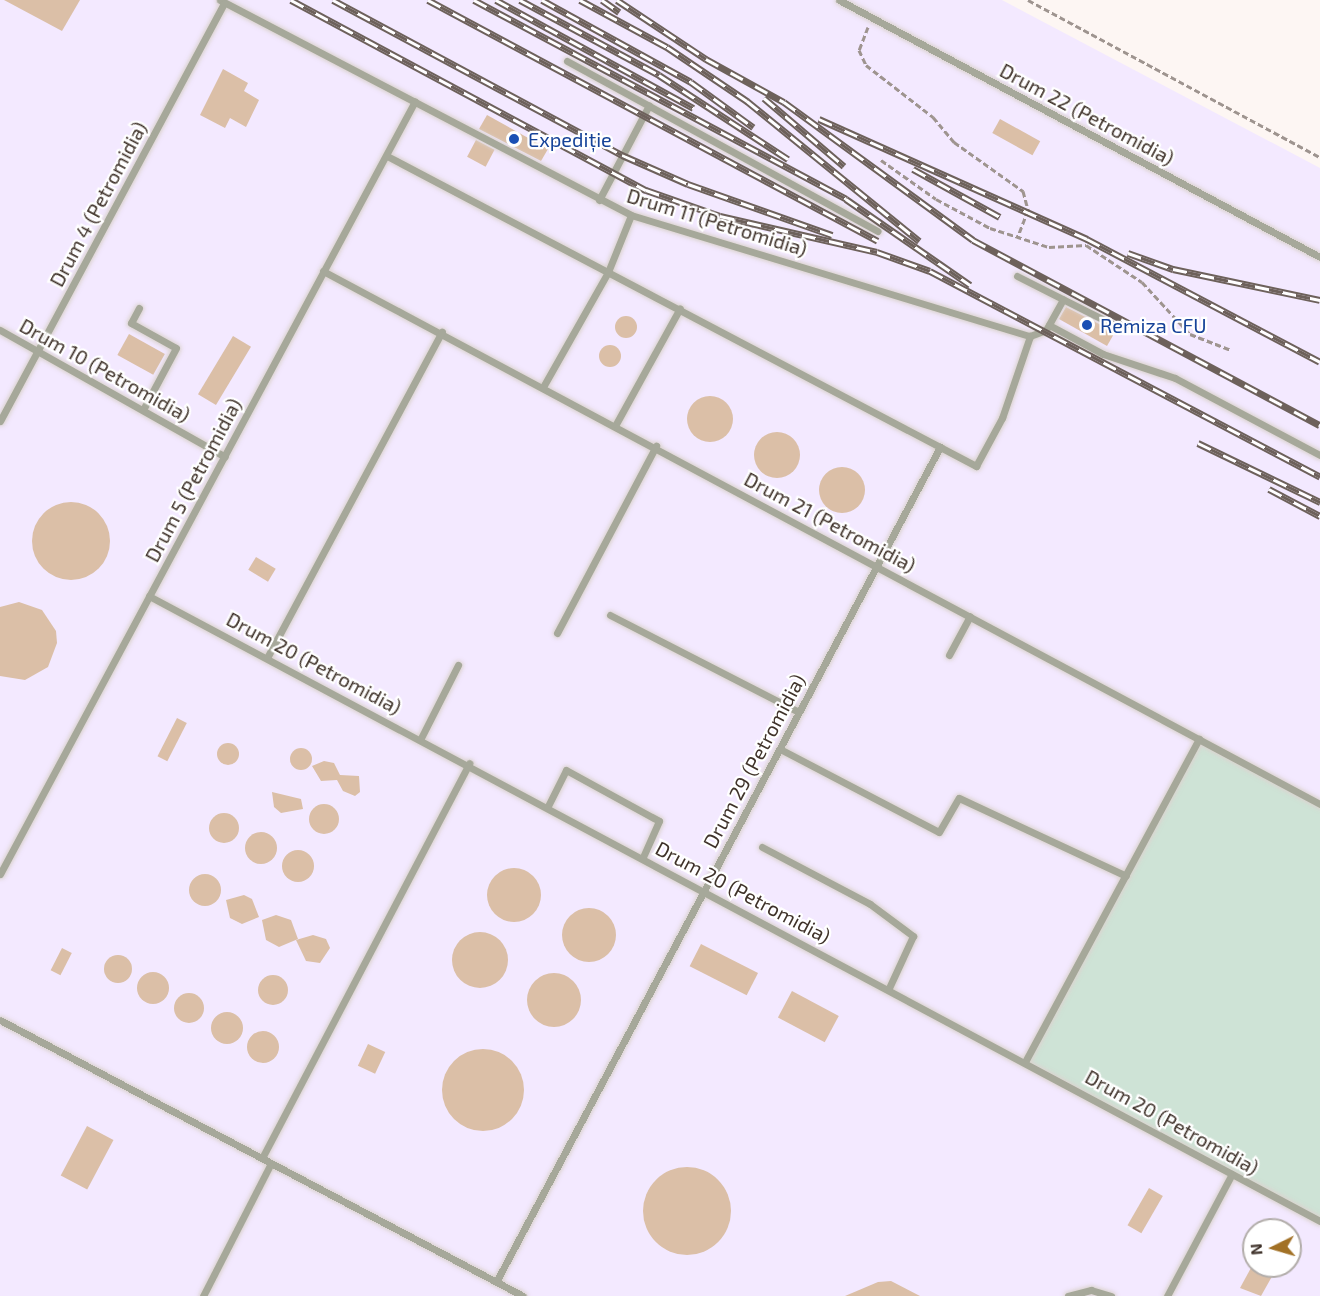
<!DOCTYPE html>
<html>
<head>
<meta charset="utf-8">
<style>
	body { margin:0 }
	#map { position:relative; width:1320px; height:1296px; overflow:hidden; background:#fdf6f3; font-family:"Exo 2",sans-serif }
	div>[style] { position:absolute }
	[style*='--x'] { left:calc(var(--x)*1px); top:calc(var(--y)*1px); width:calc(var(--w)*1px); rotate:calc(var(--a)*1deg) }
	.industrial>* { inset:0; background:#f3e9ff }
	.green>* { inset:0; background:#cee3d6 }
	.building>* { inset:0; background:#dbbfa7; transform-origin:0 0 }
	.round { border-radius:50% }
	.path>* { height:3px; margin-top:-1.5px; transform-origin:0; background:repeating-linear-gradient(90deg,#9e948f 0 6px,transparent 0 9px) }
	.roads { filter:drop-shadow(0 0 2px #dbd3cf) drop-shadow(0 0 2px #dbd3cf) }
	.service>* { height:7px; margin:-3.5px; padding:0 3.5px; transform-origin:3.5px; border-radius:3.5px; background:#a6a89a }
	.rail>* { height:7px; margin-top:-3.5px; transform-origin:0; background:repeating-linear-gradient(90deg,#fff 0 14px,#6d615b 0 28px); box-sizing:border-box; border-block:2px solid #6d615b }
	.dots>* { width:16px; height:16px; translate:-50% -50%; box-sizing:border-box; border:3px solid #fff; border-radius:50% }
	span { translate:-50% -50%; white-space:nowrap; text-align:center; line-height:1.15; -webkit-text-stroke:4.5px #fff; paint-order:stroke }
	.street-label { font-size:20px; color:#3f322a }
	.transit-label { font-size:20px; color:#164399 }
	.left { translate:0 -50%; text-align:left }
	.north { position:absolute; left:1242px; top:1218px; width:60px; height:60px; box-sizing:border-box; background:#fff; border:2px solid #b2adaa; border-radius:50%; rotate:265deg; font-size:16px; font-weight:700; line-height:24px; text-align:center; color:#3f322a }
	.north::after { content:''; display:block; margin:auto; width:21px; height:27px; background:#a27126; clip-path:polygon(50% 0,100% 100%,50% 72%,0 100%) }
</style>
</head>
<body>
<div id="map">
	<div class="industrial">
		<i style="clip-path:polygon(evenodd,0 0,1002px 0,1320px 168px,1320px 1296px,0 1296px,0 0,1254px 1230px,1290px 1230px,1290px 1266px,1254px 1266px,1254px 1230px)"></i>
	</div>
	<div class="green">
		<i style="clip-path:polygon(1199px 739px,1320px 804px,1320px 1219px,1026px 1060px)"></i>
	</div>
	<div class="building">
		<i style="clip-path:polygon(4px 0,80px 0,62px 31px)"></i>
		<i style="clip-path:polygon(223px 69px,248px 83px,244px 91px,259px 100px,246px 127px,230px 118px,225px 128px,200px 115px)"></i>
		<i style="clip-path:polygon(487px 115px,548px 149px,541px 161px,479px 129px)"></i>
		<i style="left:1000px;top:119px;width:46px;height:16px;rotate:29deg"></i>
		<i style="left:476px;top:140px;width:21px;height:19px;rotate:28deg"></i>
		<i style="clip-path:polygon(1066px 307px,1115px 332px,1107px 346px,1059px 319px)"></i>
		<i class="round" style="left:615px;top:316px;width:22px;height:22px"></i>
		<i style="left:129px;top:334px;width:41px;height:24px;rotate:29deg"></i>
		<i style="left:233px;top:336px;width:21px;height:68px;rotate:31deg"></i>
		<i class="round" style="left:599px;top:345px;width:22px;height:22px"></i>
		<i class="round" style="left:687px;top:396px;width:46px;height:46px"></i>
		<i class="round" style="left:754px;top:432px;width:46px;height:46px"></i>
		<i class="round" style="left:819px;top:467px;width:46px;height:46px"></i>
		<i class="round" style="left:32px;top:502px;width:78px;height:78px"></i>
		<i style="left:256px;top:557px;width:23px;height:15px;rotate:31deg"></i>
		<i style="clip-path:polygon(19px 602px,42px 610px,56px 631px,57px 643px,48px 667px,25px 680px,0 676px,0 607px)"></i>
		<i style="left:177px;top:718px;width:11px;height:43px;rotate:27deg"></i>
		<i class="round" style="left:217px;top:743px;width:22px;height:22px"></i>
		<i class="round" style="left:290px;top:748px;width:22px;height:22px"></i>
		<i style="clip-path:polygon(324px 761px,334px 763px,340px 775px,359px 776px,360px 792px,355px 796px,343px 791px,337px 780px,321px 781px,312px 766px)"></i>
		<i style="clip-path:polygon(272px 792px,301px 799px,303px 809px,281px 813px,274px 807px)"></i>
		<i class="round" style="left:309px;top:804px;width:30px;height:30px"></i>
		<i class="round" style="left:209px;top:813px;width:30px;height:30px"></i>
		<i class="round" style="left:245px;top:832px;width:32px;height:32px"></i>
		<i class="round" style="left:282px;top:850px;width:32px;height:32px"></i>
		<i class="round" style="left:487px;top:868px;width:54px;height:54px"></i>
		<i class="round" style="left:189px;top:874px;width:32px;height:32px"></i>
		<i style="clip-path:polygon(244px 895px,252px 899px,259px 917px,242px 924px,230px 918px,226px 900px)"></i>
		<i class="round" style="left:562px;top:908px;width:54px;height:54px"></i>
		<i style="clip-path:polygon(276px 915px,291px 920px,298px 939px,279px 947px,266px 940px,262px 920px)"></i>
		<i class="round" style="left:452px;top:932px;width:56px;height:56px"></i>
		<i style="clip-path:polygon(313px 935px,326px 939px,330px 948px,320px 963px,306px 961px,296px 940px)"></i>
		<i style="left:701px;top:944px;width:64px;height:25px;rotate:27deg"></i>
		<i style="left:62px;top:948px;width:11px;height:25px;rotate:27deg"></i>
		<i class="round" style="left:104px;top:955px;width:28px;height:28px"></i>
		<i class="round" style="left:137px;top:972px;width:32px;height:32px"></i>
		<i class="round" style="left:527px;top:973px;width:54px;height:54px"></i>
		<i class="round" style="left:258px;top:975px;width:30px;height:30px"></i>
		<i style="left:792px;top:991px;width:53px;height:30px;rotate:28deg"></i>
		<i class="round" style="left:174px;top:993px;width:30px;height:30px"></i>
		<i class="round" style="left:211px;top:1012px;width:32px;height:32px"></i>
		<i class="round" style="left:247px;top:1031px;width:32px;height:32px"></i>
		<i style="left:368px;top:1044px;width:19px;height:24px;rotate:25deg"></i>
		<i class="round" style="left:442px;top:1049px;width:82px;height:82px"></i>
		<i style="left:87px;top:1126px;width:30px;height:56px;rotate:28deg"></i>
		<i class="round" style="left:643px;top:1167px;width:88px;height:88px"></i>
		<i style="left:1149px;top:1188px;width:16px;height:43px;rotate:30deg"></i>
		<i style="clip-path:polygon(1252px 1266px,1278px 1266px,1261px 1296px,1240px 1288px)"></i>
		<i style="clip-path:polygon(891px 1281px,920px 1296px,845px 1296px,878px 1282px)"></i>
	</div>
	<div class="path">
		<i style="--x:1028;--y:0;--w:332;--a:28.3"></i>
		<i style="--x:868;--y:27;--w:25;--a:111"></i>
		<i style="--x:859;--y:50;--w:17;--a:65"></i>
		<i style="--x:866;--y:65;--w:85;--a:37.8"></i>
		<i style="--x:933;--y:117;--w:33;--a:50"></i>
		<i style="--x:954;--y:142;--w:85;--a:35.4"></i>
		<i style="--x:1023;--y:191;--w:20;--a:75"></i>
		<i style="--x:1028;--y:210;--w:28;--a:111"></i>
		<i style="--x:881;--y:160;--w:67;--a:35.3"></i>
		<i style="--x:936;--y:199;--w:61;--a:28.2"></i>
		<i style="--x:990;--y:228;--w:62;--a:17.9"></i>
		<i style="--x:1049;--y:247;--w:37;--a:-3"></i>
		<i style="--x:1086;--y:245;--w:67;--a:33.5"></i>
		<i style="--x:1142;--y:282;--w:71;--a:47.3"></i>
		<i style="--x:1190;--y:334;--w:44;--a:21.3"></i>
	</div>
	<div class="roads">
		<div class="service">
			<i style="--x:220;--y:0;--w:464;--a:27.6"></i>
			<i style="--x:631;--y:215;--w:417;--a:16.9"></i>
			<i style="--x:839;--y:0;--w:545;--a:28.12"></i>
			<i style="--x:567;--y:61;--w:354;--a:28.7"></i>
			<i style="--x:387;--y:156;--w:666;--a:27.76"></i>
			<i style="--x:976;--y:466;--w:55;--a:-61.6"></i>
			<i style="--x:1002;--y:418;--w:87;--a:-71.1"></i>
			<i style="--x:1030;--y:336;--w:17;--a:-21"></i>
			<i style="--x:1046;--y:330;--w:35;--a:-61"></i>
			<i style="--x:599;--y:200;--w:107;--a:-62.2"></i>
			<i style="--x:323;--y:271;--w:1131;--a:28.13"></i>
			<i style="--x:1017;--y:276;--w:113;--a:26.8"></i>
			<i style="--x:139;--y:308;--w:17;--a:118"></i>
			<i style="--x:131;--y:323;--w:51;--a:29.1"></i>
			<i style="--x:176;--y:348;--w:68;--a:118.1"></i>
			<i style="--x:1049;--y:325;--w:61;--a:28.2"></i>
			<i style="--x:1103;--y:354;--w:76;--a:18.4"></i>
			<i style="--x:1175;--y:378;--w:164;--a:28"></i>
			<i style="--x:0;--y:330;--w:258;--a:29.4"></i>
			<i style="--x:543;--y:387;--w:132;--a:-60.5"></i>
			<i style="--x:608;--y:272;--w:61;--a:-68"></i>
			<i style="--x:0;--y:421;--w:474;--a:-61.8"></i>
			<i style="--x:616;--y:424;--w:132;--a:-61.1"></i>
			<i style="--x:149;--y:596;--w:1327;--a:28.09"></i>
			<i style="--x:610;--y:615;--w:212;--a:27.2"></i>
			<i style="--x:557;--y:633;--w:212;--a:-62.1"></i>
			<i style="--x:949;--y:655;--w:44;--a:-61.7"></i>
			<i style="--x:268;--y:656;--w:368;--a:-61.8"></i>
			<i style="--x:421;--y:738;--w:82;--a:-63.1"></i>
			<i style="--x:780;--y:749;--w:179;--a:27.6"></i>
			<i style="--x:939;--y:832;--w:39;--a:-60"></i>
			<i style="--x:959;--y:798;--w:184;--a:25"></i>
			<i style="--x:548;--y:806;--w:40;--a:-63.4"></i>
			<i style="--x:566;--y:770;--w:106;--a:28.7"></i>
			<i style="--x:659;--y:821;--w:39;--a:114"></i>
			<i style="--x:762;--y:847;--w:122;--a:27.8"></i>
			<i style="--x:870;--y:904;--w:54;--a:36.7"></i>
			<i style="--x:913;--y:936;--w:57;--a:114.8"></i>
			<i style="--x:0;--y:874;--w:877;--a:-61.77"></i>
			<i style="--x:0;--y:1020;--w:591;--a:27.82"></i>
			<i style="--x:1026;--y:1060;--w:365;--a:-61.7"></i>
			<i style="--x:262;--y:1158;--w:446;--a:-62.3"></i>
			<i style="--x:496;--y:1282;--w:946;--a:-62"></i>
			<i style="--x:203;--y:1296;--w:149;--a:-62.9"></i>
			<i style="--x:1068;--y:1296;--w:24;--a:-15"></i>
			<i style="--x:1091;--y:1290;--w:21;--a:17"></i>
			<i style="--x:1167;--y:1296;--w:138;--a:-62"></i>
		</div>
	</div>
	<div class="rail">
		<i style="--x:291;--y:0;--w:403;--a:28.2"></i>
		<i style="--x:646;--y:190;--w:78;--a:19.4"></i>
		<i style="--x:720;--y:216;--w:161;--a:12.9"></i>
		<i style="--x:877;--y:252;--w:56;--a:19.7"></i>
		<i style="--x:930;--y:271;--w:441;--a:27.8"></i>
		<i style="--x:333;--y:0;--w:328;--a:28.2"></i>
		<i style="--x:622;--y:155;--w:72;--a:23.7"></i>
		<i style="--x:688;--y:184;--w:153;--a:19.5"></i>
		<i style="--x:428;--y:0;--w:510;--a:28.17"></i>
		<i style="--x:474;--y:0;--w:422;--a:28.1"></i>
		<i style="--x:846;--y:199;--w:151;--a:34.7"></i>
		<i style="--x:496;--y:0;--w:225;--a:28.7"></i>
		<i style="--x:520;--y:0;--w:158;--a:28.3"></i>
		<i style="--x:659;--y:75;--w:154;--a:33.1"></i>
		<i style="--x:542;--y:0;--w:170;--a:28.8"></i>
		<i style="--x:691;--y:82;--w:77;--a:36"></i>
		<i style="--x:580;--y:0;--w:99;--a:28.4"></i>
		<i style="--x:667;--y:47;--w:97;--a:34"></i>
		<i style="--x:747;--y:101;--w:222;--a:39.1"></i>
		<i style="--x:602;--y:0;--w:21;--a:35"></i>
		<i style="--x:617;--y:0;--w:107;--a:33.5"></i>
		<i style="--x:706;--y:59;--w:89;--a:28.9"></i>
		<i style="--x:784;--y:102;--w:234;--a:36.1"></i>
		<i style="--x:973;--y:240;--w:393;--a:28.1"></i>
		<i style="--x:764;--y:98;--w:105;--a:40.4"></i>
		<i style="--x:819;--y:119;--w:294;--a:24.1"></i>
		<i style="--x:1087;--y:239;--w:263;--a:27.8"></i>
		<i style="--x:913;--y:169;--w:99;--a:28.9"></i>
		<i style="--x:1128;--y:253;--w:48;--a:19.6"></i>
		<i style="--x:1173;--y:269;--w:150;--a:11.9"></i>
		<i style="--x:1198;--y:443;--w:136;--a:25.8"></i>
		<i style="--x:1269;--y:489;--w:58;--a:27.9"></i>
	</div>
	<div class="dots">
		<i style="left:514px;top:139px;background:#1a4fb4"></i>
		<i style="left:1087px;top:325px;background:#1a4fb4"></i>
	</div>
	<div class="street-label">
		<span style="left:1087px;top:114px;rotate:28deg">Drum 22 (Petromidia)</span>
		<span style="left:98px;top:204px;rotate:-62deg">Drum 4 (Petromidia)</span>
		<span style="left:717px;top:222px;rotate:17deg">Drum 11 (Petromidia)</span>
		<span style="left:105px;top:370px;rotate:29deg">Drum 10 (Petromidia)</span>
		<span style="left:193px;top:480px;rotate:-62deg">Drum 5 (Petromidia)</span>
		<span style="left:830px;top:522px;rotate:28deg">Drum 21 (Petromidia)</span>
		<span style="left:314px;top:663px;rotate:28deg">Drum 20 (Petromidia)</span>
		<span style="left:754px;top:761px;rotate:-62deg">Drum 29 (Petromidia)</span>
		<span style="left:743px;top:892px;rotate:28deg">Drum 20 (Petromidia)</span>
		<span style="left:1172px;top:1122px;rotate:29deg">Drum 20 (Petromidia)</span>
	</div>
	<div class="transit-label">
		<span class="left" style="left:528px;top:139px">Expediție</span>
		<span class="left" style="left:1100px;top:325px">Remiza CFU</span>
	</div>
	<div class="north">N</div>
</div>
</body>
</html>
